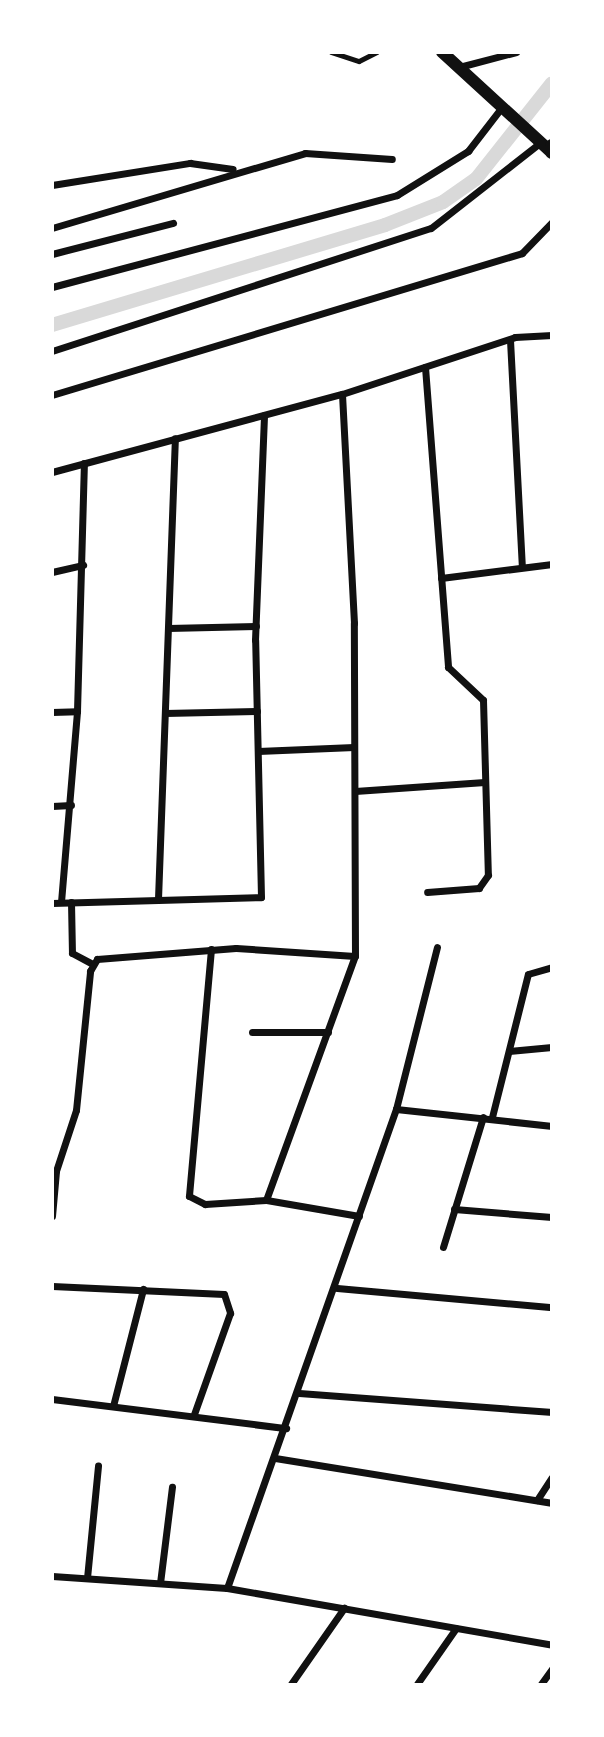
<!DOCTYPE html>
<html>
<head>
<meta charset="utf-8">
<style>
	body { margin:0 }
	#map { position:relative; width:604px; height:1737px; overflow:hidden; background:#fff; font-family:"IBM Plex Sans",sans-serif }
	div>[style] { position:absolute }
	[style*='--x'] { left:calc(var(--x)*1px); top:calc(var(--y)*1px); width:calc(var(--w)*1px); rotate:calc(var(--a)*1deg) }
	.canal>* { height:14px; margin:-7px; padding:0 7px; transform-origin:7px; border-radius:7px; background:#d9d9d9 }
	.service>* { height:4.5px; margin:-2.25px; padding:0 2.25px; transform-origin:2.25px; border-radius:2.25px; background:#111 }
	.minor>* { height:7px; margin:-3.5px; padding:0 3.5px; transform-origin:3.5px; border-radius:3.5px; background:#111 }
	.primary>* { height:12px; margin:-6px; padding:0 6px; transform-origin:6px; border-radius:6px; background:#111 }
	.trunk>* { height:14px; margin:-7px; padding:0 7px; transform-origin:7px; border-radius:7px; background:#111 }
	span { translate:-50% -50%; white-space:nowrap; text-align:center; line-height:1.15; -webkit-text-stroke:6px #fff; paint-order:stroke }
	.frame { position:absolute; inset:0; border:54px solid #fff; pointer-events:none }
</style>
</head>
<body>
<div id="map">
	<div class="canal">
		<i style="--x:52;--y:325;--w:348;--a:-16.7"></i>
		<i style="--x:385;--y:225;--w:62;--a:-21.6"></i>
		<i style="--x:443;--y:202;--w:40;--a:-34.9"></i>
		<i style="--x:476;--y:179;--w:122;--a:-51.6"></i>
	</div>
	<div class="service">
		<i style="--x:331;--y:52;--w:29;--a:18"></i>
		<i style="--x:359;--y:61;--w:20;--a:-27"></i>
	</div>
	<div class="minor">
		<i style="--x:459;--y:67;--w:59;--a:-14.7"></i>
		<i style="--x:52;--y:185;--w:140;--a:-9.1"></i>
		<i style="--x:190;--y:163;--w:43;--a:7.9"></i>
		<i style="--x:52;--y:228;--w:264;--a:-16.5"></i>
		<i style="--x:305;--y:153;--w:87;--a:3.9"></i>
		<i style="--x:52;--y:254;--w:125;--a:-14.4"></i>
		<i style="--x:52;--y:287;--w:357;--a:-14.9"></i>
		<i style="--x:397;--y:195;--w:84;--a:-31.8"></i>
		<i style="--x:468;--y:151;--w:56;--a:-52.3"></i>
		<i style="--x:510;--y:340;--w:227;--a:87"></i>
		<i style="--x:52;--y:351;--w:398;--a:-18"></i>
		<i style="--x:431;--y:228;--w:140;--a:-38"></i>
		<i style="--x:425;--y:367;--w:301;--a:85.6"></i>
		<i style="--x:448;--y:667;--w:48;--a:43.3"></i>
		<i style="--x:483;--y:700;--w:175;--a:88.4"></i>
		<i style="--x:488;--y:875;--w:16;--a:125"></i>
		<i style="--x:479;--y:888;--w:52;--a:175.6"></i>
		<i style="--x:52;--y:395;--w:491;--a:-16.8"></i>
		<i style="--x:522;--y:253;--w:43;--a:-45.9"></i>
		<i style="--x:52;--y:472;--w:300;--a:-15.1"></i>
		<i style="--x:52;--y:572;--w:32;--a:-13"></i>
		<i style="--x:441;--y:578;--w:112;--a:-7.2"></i>
		<i style="--x:168;--y:628;--w:88;--a:-1.3"></i>
		<i style="--x:52;--y:712;--w:25;--a:-2"></i>
		<i style="--x:165;--y:713;--w:92;--a:-1.2"></i>
		<i style="--x:258;--y:751;--w:96;--a:-2.4"></i>
		<i style="--x:355;--y:791;--w:130;--a:-4"></i>
		<i style="--x:52;--y:806;--w:19;--a:-3"></i>
		<i style="--x:158;--y:899;--w:461;--a:-87.9"></i>
		<i style="--x:61;--y:902;--w:192;--a:-85.2"></i>
		<i style="--x:77;--y:711;--w:248;--a:-88.4"></i>
		<i style="--x:71;--y:902;--w:51;--a:88.9"></i>
		<i style="--x:72;--y:953;--w:21;--a:28"></i>
		<i style="--x:52;--y:903;--w:209;--a:-1.6"></i>
		<i style="--x:261;--y:897;--w:257;--a:-91.3"></i>
		<i style="--x:255;--y:640;--w:225;--a:-87.7"></i>
		<i style="--x:211;--y:949;--w:248;--a:95.1"></i>
		<i style="--x:189;--y:1196;--w:18;--a:27"></i>
		<i style="--x:205;--y:1204;--w:61;--a:-3.8"></i>
		<i style="--x:252;--y:1032;--w:76;--a:0"></i>
		<i style="--x:509;--y:1051;--w:43;--a:-5.3"></i>
		<i style="--x:396;--y:1109;--w:167;--a:-75.8"></i>
		<i style="--x:492;--y:1117;--w:147;--a:-75.9"></i>
		<i style="--x:528;--y:974;--w:25;--a:-16"></i>
		<i style="--x:454;--y:1209;--w:98;--a:4.7"></i>
		<i style="--x:52;--y:1216;--w:45;--a:-84.9"></i>
		<i style="--x:56;--y:1171;--w:64;--a:-71.8"></i>
		<i style="--x:76;--y:1110;--w:140;--a:-84.2"></i>
		<i style="--x:90;--y:971;--w:14;--a:-60"></i>
		<i style="--x:97;--y:959;--w:139;--a:-4.5"></i>
		<i style="--x:236;--y:948;--w:119;--a:3.8"></i>
		<i style="--x:359;--y:1216;--w:94;--a:-170.2"></i>
		<i style="--x:266;--y:1200;--w:260;--a:-70"></i>
		<i style="--x:355;--y:956;--w:333;--a:-90.2"></i>
		<i style="--x:354;--y:623;--w:229;--a:-93"></i>
		<i style="--x:342;--y:394;--w:182;--a:-18.2"></i>
		<i style="--x:515;--y:337;--w:37;--a:-3"></i>
		<i style="--x:443;--y:1247;--w:136;--a:-72.9"></i>
		<i style="--x:52;--y:1286;--w:172;--a:2.7"></i>
		<i style="--x:224;--y:1294;--w:20;--a:72"></i>
		<i style="--x:230;--y:1313;--w:107;--a:109.6"></i>
		<i style="--x:337;--y:1288;--w:216;--a:5.1"></i>
		<i style="--x:299;--y:1393;--w:254;--a:4.3"></i>
		<i style="--x:52;--y:1399;--w:236;--a:7.1"></i>
		<i style="--x:113;--y:1406;--w:121;--a:-75.6"></i>
		<i style="--x:275;--y:1458;--w:281;--a:9.2"></i>
		<i style="--x:537;--y:1500;--w:27;--a:-57"></i>
		<i style="--x:52;--y:1576;--w:175;--a:3.9"></i>
		<i style="--x:227;--y:1588;--w:330;--a:9.9"></i>
		<i style="--x:87;--y:1578;--w:113;--a:-84.4"></i>
		<i style="--x:160;--y:1583;--w:97;--a:-82.9"></i>
		<i style="--x:227;--y:1588;--w:508;--a:-70.57"></i>
		<i style="--x:396;--y:1109;--w:157;--a:6.2"></i>
		<i style="--x:291;--y:1684;--w:93;--a:-55.1"></i>
		<i style="--x:417;--y:1684;--w:68;--a:-55.1"></i>
		<i style="--x:541;--y:1684;--w:19;--a:-54"></i>
	</div>
	<div class="primary">
		<i style="--x:442;--y:52;--w:145;--a:42.5"></i>
	</div>
	<div class="trunk">
		<i style="--x:552;--y:146;--w:6;--a:90"></i>
	</div>
	<div class="frame"></div>
</div>
</body>
</html>
